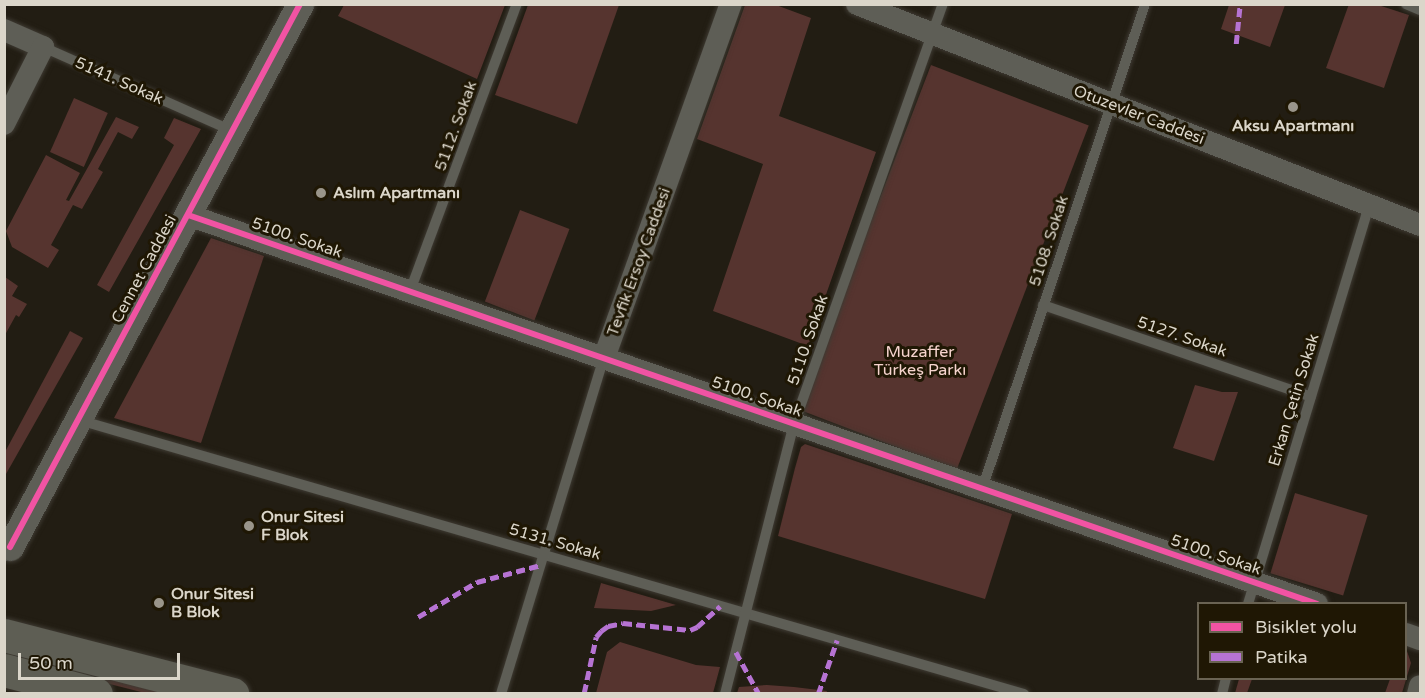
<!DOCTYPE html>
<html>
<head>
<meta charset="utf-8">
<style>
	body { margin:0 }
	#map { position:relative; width:1425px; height:698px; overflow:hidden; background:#221d13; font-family:"Varela Round",sans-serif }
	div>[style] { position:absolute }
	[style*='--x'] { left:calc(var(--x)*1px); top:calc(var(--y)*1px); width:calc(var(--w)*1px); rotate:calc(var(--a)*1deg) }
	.green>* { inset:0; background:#56342f; transform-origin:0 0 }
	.roads { filter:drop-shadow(0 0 2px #3e3a32) drop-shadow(0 0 2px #3e3a32) }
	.service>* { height:10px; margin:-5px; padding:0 5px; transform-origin:5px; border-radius:5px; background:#5e5e56 }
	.minor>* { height:22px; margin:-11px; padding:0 11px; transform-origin:11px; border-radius:11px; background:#5e5e56 }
	.tertiary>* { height:27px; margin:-13.5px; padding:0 13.5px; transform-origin:13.5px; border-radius:13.5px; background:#5e5e56 }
	.primary>* { height:33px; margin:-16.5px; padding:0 16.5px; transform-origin:16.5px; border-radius:16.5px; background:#5e5e54 }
	.quiet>* { height:4.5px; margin-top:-2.25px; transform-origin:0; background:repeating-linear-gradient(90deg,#b673d3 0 9px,transparent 0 13.5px) }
	.cycleway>* { height:6px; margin:-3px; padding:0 3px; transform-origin:3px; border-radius:3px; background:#f153a3 }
	.dots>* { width:16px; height:16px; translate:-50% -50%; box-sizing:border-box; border:3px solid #1f1704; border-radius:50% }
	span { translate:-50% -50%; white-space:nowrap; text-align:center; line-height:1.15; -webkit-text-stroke:6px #1f1704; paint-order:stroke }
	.street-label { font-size:16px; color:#dbd6ca }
	.poi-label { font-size:16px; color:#dbd6ca; font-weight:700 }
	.left { translate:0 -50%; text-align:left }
	.park-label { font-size:16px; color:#f6d4ce }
	.frame { position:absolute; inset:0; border:6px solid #dbd6ca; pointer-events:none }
	.legend { position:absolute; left:1197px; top:602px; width:210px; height:78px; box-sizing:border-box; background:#1f1704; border:2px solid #6a6353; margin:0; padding:8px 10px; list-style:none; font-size:18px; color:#dbd6ca }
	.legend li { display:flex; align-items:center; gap:12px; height:30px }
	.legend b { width:30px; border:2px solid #6a6353 }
	.scale { position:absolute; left:18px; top:653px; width:162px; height:27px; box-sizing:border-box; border:3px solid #dbd6ca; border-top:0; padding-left:8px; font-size:18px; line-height:21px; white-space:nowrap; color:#dbd6ca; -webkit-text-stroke:4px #1f1704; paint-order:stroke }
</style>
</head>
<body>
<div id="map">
	<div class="green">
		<i style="clip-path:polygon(1349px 4px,1378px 5px,1409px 15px,1384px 88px,1326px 68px)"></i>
		<i style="clip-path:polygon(344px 5px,344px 4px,505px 5px,477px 79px,338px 16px)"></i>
		<i style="clip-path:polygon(528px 5px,619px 5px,577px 124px,495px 95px)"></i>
		<i style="clip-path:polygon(745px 5px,776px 5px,811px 18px,779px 116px,876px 152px,808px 346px,713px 311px,763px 164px,697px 139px)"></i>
		<i style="clip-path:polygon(1229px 5px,1285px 5px,1270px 47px,1221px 29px)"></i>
		<i style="left:931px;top:65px;width:169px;height:369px;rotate:21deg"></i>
		<i style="left:74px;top:98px;width:37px;height:59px;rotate:24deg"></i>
		<i style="clip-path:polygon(116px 117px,139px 127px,132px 139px,118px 132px,98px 169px,103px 172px,82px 209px,73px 205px,51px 245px,59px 250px,48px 268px,12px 247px,6px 231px,46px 155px,80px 173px,66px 200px,69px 201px)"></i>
		<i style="clip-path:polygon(174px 118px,201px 129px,109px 292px,97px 285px,174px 145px,164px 138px)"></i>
		<i style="left:520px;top:210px;width:53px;height:98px;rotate:21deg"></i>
		<i style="clip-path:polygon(211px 238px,264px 256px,201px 443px,114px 418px)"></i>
		<i style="clip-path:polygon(5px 277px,18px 286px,12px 296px,27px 304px,19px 317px,16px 315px,5px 335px)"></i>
		<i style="clip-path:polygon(70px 331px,83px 338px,6px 474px,5px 452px)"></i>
		<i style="clip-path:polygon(1195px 385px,1222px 392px,1238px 392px,1214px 461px,1173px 448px)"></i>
		<i style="clip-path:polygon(805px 444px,1012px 514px,985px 599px,778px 536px,795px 468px,801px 447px)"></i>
		<i style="left:1295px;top:493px;width:76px;height:84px;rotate:17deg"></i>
		<i style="clip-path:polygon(601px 583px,676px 605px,651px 611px,594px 608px)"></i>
		<i style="clip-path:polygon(620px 642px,696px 665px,720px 667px,713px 693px,596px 693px,607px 652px)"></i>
		<i style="clip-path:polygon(1406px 648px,1411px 663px,1402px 693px,1385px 693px,1390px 679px,1406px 678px)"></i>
		<i style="clip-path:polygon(15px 650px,187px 693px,145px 693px,12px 659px)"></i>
		<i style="clip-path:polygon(1239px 679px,1252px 679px,1247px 693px,1235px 693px)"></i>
		<i style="clip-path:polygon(767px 685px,794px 687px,827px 691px,826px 694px,737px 693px,739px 687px)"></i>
	</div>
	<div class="roads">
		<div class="service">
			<i style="--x:1406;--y:4;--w:15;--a:23"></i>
			<i style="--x:43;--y:47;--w:208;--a:23.9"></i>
			<i style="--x:410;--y:291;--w:306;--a:-69.6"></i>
			<i style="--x:1043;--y:305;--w:283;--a:18.9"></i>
			<i style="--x:79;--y:420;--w:984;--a:16.17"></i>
			<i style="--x:982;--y:489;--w:512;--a:-71.42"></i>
			<i style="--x:1248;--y:604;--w:417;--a:-73.1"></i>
			<i style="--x:501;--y:694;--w:351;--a:-73"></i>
			<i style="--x:725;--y:694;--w:279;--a:-75.7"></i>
			<i style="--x:794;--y:424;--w:446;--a:-70.5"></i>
			<i style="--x:1222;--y:694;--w:16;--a:-76"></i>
		</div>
		<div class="minor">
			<i style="--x:857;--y:4;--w:605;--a:21.43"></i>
			<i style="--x:4;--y:30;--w:43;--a:23.6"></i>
			<i style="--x:43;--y:47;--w:86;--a:116.9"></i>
			<i style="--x:188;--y:215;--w:1194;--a:19.01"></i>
			<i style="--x:604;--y:358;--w:376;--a:-70.3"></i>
			<i style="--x:1406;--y:634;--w:15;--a:20"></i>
			<i style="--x:1418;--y:694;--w:8;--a:-76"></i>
		</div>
		<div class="tertiary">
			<i style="--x:10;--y:547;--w:616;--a:-61.89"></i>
		</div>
		<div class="primary">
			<i style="--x:4;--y:635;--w:236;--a:14.5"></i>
			<i style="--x:4;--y:670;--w:95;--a:14.6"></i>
		</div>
	</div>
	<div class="quiet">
		<i style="--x:1236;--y:44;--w:40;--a:-84.3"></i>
		<i style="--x:418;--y:617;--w:69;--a:-30.7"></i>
		<i style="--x:477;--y:582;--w:66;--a:-14.9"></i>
		<i style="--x:736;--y:652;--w:48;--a:61.3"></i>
		<i style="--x:584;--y:693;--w:57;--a:-77.9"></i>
		<i style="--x:596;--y:637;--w:8;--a:-50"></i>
		<i style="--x:601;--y:631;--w:9;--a:-36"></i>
		<i style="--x:608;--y:626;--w:15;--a:-11"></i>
		<i style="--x:623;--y:623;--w:67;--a:6"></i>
		<i style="--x:690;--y:630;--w:8;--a:-23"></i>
		<i style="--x:697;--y:627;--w:31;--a:-42"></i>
		<i style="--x:818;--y:694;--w:57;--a:-70.6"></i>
	</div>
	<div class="cycleway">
		<i style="--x:188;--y:215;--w:1194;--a:19.01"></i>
		<i style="--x:10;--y:547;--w:616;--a:-61.89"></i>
	</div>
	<div class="dots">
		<i style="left:1293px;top:107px;background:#9a958a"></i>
		<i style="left:321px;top:193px;background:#9a958a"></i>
		<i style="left:249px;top:526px;background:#9a958a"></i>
		<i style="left:159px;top:603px;background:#9a958a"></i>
	</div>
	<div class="street-label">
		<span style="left:119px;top:81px;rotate:24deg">5141. Sokak</span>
		<span style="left:1139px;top:115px;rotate:21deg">Otuzevler Caddesi</span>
		<span style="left:456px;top:126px;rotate:-70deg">5112. Sokak</span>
		<span style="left:297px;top:238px;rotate:19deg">5100. Sokak</span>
		<span style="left:1049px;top:241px;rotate:-72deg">5108. Sokak</span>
		<span style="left:639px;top:262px;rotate:-70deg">Tevfik Ersoy Caddesi</span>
		<span style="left:144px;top:269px;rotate:-62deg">Cennet Caddesi</span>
		<span style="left:1182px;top:337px;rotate:19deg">5127. Sokak</span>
		<span style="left:808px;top:340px;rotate:-71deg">5110. Sokak</span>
		<span style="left:757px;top:397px;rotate:19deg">5100. Sokak</span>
		<span style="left:1294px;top:400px;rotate:-73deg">Erkan Çetin Sokak</span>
		<span style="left:555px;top:542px;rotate:16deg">5131. Sokak</span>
		<span style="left:1216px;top:555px;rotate:19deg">5100. Sokak</span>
	</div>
	<div class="poi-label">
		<span style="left:1293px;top:126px">Aksu Apartmanı</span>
		<span class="left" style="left:333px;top:193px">Aslım Apartmanı</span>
		<span class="left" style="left:261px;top:526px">Onur Sitesi<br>F Blok</span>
		<span class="left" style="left:171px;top:603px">Onur Sitesi<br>B Blok</span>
	</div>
	<div class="park-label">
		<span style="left:920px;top:361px">Muzaffer<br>Türkeş Parkı</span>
	</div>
	<div class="frame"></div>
	<ul class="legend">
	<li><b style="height:8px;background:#f153a3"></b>Bisiklet yolu</li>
	<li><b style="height:8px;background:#b673d3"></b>Patika</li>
	</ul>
	<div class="scale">50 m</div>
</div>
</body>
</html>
